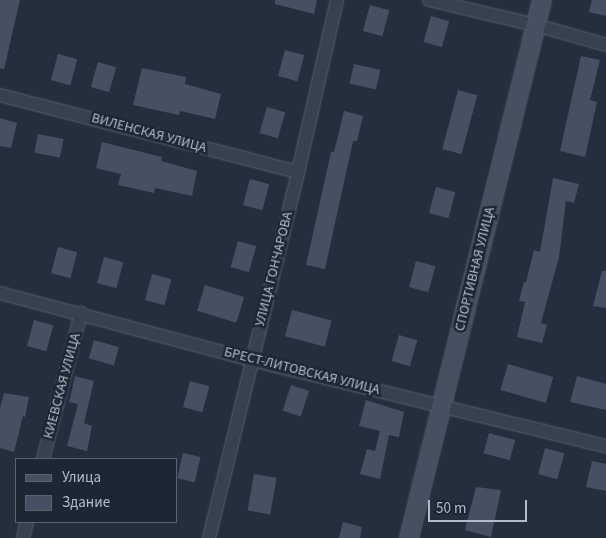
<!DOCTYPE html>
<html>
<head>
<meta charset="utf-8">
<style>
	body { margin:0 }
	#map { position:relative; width:606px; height:538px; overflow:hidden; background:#242f3e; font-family:"Source Sans 3",sans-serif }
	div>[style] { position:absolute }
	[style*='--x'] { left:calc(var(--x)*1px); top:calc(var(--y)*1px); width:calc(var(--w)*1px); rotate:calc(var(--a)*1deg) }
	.building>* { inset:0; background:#455162; transform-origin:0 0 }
	.roads { filter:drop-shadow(0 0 1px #565f6c) drop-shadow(0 0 1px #565f6c) }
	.street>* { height:12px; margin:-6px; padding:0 6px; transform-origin:6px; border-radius:6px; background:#38414e }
	.secondary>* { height:18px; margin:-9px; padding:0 9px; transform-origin:9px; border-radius:9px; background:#465061 }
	span { translate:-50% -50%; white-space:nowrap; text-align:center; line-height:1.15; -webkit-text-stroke:5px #1d2633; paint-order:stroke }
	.street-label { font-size:14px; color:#b4bcc9 }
	.legend { position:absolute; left:15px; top:458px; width:162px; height:65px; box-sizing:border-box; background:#1d2633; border:1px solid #59626f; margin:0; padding:6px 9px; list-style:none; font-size:15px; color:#b4bcc9 }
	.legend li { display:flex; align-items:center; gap:10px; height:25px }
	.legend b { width:25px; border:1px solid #59626f }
	.scale { position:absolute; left:428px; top:500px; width:99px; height:22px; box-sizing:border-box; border:2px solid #b4bcc9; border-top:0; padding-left:6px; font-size:15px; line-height:18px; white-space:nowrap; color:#b4bcc9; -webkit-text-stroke:4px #1d2633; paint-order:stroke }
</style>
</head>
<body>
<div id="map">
	<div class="building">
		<i style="clip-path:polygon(0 0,20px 0,4px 69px,0 68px)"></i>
		<i style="clip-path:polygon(275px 0,317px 0,314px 14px,275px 4px)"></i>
		<i style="clip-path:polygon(592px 0,606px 0,606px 16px,589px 12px)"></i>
		<i style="left:370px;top:5px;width:20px;height:27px;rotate:15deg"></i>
		<i style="left:431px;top:16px;width:19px;height:27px;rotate:16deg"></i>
		<i style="left:285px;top:50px;width:20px;height:27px;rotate:15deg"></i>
		<i style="left:58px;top:54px;width:20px;height:27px;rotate:15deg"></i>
		<i style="clip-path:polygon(581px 56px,600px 60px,590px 100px,597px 102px,585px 157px,560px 151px)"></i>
		<i style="left:98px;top:62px;width:19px;height:26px;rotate:16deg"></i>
		<i style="left:354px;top:64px;width:27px;height:20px;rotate:13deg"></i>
		<i style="clip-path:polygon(142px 68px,186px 77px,185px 84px,221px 94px,215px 119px,180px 111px,179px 115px,133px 105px)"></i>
		<i style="left:458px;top:90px;width:20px;height:61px;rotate:15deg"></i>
		<i style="left:267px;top:107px;width:19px;height:27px;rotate:16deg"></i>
		<i style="clip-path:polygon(344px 111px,363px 116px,357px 141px,353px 141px,325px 269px,306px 265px,331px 152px,334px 152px)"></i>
		<i style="clip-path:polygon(0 118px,17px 123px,11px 148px,0 146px)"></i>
		<i style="left:38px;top:134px;width:26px;height:19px;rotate:11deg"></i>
		<i style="clip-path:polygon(102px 142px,162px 157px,161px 161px,197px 171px,192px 196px,155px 188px,154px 193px,118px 185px,121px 174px,96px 168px)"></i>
		<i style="clip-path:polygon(553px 178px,579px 184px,574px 203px,566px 201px,559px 257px,541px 323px,547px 325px,542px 343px,517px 337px,525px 302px,519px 301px,524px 282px,526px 282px,534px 250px,540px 252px)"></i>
		<i style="left:250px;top:179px;width:20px;height:27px;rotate:15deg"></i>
		<i style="left:436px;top:187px;width:20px;height:27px;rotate:15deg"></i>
		<i style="left:238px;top:241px;width:19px;height:27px;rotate:16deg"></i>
		<i style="left:58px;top:247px;width:20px;height:27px;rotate:15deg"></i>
		<i style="left:104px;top:257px;width:20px;height:27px;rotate:15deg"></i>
		<i style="left:416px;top:261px;width:20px;height:27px;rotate:15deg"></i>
		<i style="clip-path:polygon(602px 271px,606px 271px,606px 308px,593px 306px)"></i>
		<i style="left:152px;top:274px;width:20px;height:27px;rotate:15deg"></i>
		<i style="left:205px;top:285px;width:41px;height:27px;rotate:17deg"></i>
		<i style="left:292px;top:310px;width:41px;height:27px;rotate:15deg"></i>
		<i style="left:34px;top:320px;width:20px;height:27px;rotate:15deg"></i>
		<i style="left:399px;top:335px;width:19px;height:27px;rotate:16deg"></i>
		<i style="left:94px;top:340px;width:26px;height:19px;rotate:16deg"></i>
		<i style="left:508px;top:364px;width:47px;height:27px;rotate:16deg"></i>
		<i style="clip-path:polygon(75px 376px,94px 381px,84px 423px,92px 426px,87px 451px,67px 446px,78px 404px,69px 402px)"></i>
		<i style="clip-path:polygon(577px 376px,606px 384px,606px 410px,570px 402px)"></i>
		<i style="left:190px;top:381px;width:20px;height:27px;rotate:15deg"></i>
		<i style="left:291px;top:385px;width:19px;height:27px;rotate:18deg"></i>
		<i style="clip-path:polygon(4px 393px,29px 397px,25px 417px,23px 416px,14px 452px,0 448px,0 408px)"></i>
		<i style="clip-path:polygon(366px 400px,404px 412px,399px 437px,389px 435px,380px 479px,360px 474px,367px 449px,375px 451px,380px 431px,359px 426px)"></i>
		<i style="left:489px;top:433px;width:27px;height:21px;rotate:15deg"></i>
		<i style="left:545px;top:448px;width:20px;height:27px;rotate:15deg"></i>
		<i style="left:183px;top:453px;width:18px;height:26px;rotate:13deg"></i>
		<i style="clip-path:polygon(592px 461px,606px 464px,606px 491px,586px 487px)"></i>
		<i style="left:254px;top:474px;width:23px;height:37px;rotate:10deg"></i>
		<i style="clip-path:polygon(476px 487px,501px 490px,491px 537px,465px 530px)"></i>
		<i style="clip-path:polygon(343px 522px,362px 527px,360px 538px,339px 538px)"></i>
	</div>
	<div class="roads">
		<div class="street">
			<i style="--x:429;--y:0;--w:110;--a:13.2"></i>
			<i style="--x:536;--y:25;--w:73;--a:15.9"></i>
			<i style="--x:0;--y:95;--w:308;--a:14.5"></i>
			<i style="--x:0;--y:293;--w:261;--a:14.9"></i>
			<i style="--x:252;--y:360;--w:364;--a:13.7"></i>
			<i style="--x:43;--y:459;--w:151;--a:-75.4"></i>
			<i style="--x:23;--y:538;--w:16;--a:-76"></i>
			<i style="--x:209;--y:538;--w:377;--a:-76.3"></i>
			<i style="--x:298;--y:172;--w:176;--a:-77.2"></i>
		</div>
		<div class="secondary">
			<i style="--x:409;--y:538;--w:554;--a:-76.11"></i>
		</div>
	</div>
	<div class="street-label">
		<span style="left:149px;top:133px;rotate:15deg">ВИЛЕНСКАЯ УЛИЦА</span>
		<span style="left:274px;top:269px;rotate:-76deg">УЛИЦА ГОНЧАРОВА</span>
		<span style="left:475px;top:269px;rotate:-76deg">СПОРТИВНАЯ УЛИЦА</span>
		<span style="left:302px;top:371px;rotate:14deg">БРЕСТ-ЛИТОВСКАЯ УЛИЦА</span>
		<span style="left:62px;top:386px;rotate:-75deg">КИЕВСКАЯ УЛИЦА</span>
	</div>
	<ul class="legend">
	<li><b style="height:6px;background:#465061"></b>Улица</li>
	<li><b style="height:14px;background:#455162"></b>Здание</li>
	</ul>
	<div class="scale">50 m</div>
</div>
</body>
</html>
